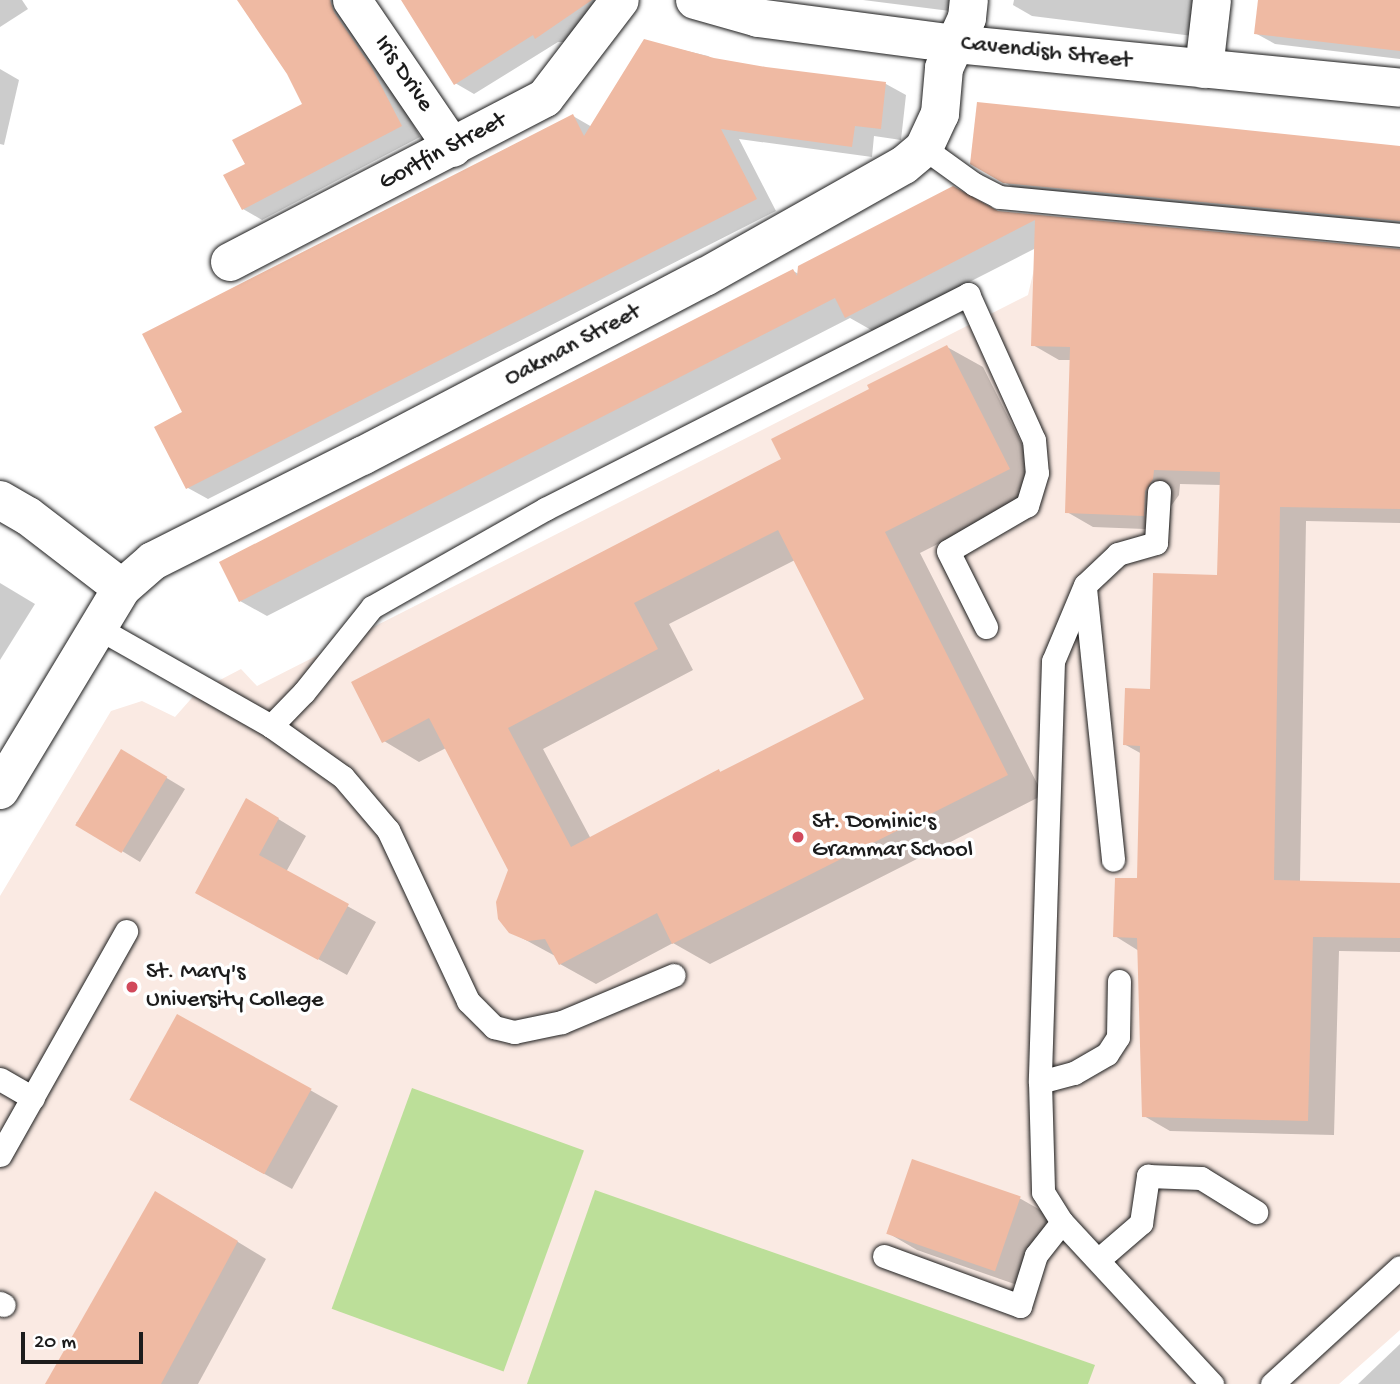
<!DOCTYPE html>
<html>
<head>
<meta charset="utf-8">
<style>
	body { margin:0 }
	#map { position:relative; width:1400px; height:1384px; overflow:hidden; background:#fff; font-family:"Gochi Hand",sans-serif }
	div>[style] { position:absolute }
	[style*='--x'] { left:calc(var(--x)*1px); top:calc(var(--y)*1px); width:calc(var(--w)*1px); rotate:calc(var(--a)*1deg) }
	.built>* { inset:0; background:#faeae3 }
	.green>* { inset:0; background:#bcdf99; transform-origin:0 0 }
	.shadow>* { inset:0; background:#0003 }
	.building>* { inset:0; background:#efbaa3; transform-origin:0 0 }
	.roads { filter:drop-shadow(0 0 2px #1c1c1c) drop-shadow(0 0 2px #1c1c1c) }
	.lane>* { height:23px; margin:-11.5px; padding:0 11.5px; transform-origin:11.5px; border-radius:11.5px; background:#fff }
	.street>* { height:38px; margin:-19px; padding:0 19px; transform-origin:19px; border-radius:19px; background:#fff }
	.dots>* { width:19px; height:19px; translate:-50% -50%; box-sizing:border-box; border:4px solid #fff; border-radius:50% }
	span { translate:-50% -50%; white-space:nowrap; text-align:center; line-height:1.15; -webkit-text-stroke:7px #fff; paint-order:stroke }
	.street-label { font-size:24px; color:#1c1c1c }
	.poi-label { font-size:24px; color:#1c1c1c }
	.left { translate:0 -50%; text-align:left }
	.scale { position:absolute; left:21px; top:1332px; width:122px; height:32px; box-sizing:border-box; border:4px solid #1c1c1c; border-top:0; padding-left:9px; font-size:21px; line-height:24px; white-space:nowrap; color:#1c1c1c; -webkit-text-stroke:5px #fff; paint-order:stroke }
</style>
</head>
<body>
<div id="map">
	<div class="built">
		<i style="clip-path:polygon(1042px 235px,1400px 259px,1400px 1330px,1339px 1384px,0 1384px,0 896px,111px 711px,142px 701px,175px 717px,197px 692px,241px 669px,257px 686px,1028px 295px)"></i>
	</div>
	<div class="green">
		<i style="left:412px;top:1088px;width:183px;height:235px;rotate:20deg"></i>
		<i style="clip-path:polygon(595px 1190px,1095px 1365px,1088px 1384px,527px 1384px)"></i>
	</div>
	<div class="shadow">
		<i style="clip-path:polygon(0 0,22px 0,28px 9px,0 27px)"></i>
		<i style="clip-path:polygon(238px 0,348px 0,420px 137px,262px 220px,243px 209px,247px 164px,304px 104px,288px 73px)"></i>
		<i style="clip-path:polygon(403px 0,607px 0,565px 42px,558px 42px,474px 94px,455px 83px)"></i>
		<i style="clip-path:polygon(863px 0,952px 0,950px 11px)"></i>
		<i style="clip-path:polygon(1014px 0,1197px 0,1193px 36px,1032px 16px,1013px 5px)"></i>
		<i style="clip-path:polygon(1259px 0,1400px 0,1400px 59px,1275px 44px,1255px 33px)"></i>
		<i style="clip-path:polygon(645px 41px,708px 56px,728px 68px,886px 84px,906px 95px,901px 140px,874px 136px,872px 157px,739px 139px,776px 211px,208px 499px,188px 488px,185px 413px,573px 116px,592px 127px)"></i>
		<i style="clip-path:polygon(0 69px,19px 80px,4px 145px,0 144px)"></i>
		<i style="clip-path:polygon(1400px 147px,1400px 232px,1031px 198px,972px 163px)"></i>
		<i style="clip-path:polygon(997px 213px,1400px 250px,1400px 523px,1306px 521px,1300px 882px,1400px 884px,1400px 952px,1339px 951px,1334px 1135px,1170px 1131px,1144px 1116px,1139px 951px,1115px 936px,1138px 880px,1142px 754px,1124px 744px,1152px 691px,1218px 577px,1221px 485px,1180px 484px,1179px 495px,1171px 506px,1170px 530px,1093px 527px,1067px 512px,1072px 360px,1059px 360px,1033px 345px,1036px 248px,873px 331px,850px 318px,267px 616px,240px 601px,793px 271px,799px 274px)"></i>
		<i style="clip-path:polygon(evenodd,947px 347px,983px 367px,1045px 490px,920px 553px,1043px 795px,710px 964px,673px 943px,596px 984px,560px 964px,557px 957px,511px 932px,510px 870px,446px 748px,419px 762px,384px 741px,783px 459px,871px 390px,947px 347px,795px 560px,867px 700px,722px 773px,719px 771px,591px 839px,543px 749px,693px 670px,669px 624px,795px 560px)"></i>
		<i style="clip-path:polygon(0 583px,35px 604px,0 660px)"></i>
		<i style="clip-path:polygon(140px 762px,185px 789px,140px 862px,76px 823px)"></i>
		<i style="clip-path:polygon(275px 817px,306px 836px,286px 872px,376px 922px,347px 975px,226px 908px)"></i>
		<i style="clip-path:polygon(310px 1090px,338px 1106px,292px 1189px,159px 1116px)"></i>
		<i style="clip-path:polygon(913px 1161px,1021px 1199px,1049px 1215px,1023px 1287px,917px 1250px,888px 1233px)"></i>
		<i style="clip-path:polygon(184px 1209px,266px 1259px,198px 1384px,50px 1384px)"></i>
		<i style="clip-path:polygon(1400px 1344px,1400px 1384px,1358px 1384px)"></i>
	</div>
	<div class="building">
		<i style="clip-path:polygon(237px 0,330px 0,334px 12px,372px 68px,402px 126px,242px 210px,223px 175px,245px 164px,232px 140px,302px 104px,287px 74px)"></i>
		<i style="clip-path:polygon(401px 0,592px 0,535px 39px,533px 35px,454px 85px)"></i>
		<i style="clip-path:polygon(1258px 0,1400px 0,1400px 51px,1254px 34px)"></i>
		<i style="clip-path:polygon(644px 39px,714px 58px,766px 67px,886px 82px,881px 129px,855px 126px,852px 147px,721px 129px,757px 199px,186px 489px,154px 427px,182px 412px,142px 334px,573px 114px,584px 136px)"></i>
		<i style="clip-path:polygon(977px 102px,1400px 146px,1400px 221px,1003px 183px,970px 164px)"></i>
		<i style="clip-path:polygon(953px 186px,998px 211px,1400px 249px,1400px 509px,1280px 507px,1274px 880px,1400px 883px,1400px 938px,1313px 937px,1308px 1121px,1142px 1117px,1137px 938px,1113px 937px,1115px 878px,1137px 878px,1140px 746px,1123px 745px,1125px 688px,1150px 689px,1153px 573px,1217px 575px,1220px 472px,1154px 470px,1153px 479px,1145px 491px,1144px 516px,1065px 513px,1070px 347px,1031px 346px,1035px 220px,845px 318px,835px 298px,239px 602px,219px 562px,793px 269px,797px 276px,798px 266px)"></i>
		<i style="clip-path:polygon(evenodd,947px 345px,1010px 469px,885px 532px,1008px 775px,672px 944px,657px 913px,559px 965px,545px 939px,528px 941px,509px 933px,498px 919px,496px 902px,508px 870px,429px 718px,382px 743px,351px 682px,781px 459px,771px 439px,869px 389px,867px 385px,947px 345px,778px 530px,864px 699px,720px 772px,719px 769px,571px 847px,508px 728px,658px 649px,634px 603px,778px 530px)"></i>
		<i style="left:121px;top:749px;width:54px;height:89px;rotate:31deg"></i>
		<i style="clip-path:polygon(246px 798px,279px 818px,259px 855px,349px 904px,318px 960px,195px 893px)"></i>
		<i style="left:177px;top:1014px;width:154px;height:98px;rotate:29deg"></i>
		<i style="left:912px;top:1159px;width:115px;height:79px;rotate:19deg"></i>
		<i style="clip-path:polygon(155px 1191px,238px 1241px,161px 1384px,45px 1384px)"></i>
	</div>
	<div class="roads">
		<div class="lane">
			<i style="--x:924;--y:148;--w:62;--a:35.8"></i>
			<i style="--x:974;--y:184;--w:28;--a:27"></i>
			<i style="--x:999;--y:197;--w:403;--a:5.4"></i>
			<i style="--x:1159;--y:492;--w:51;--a:93.4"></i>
			<i style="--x:1156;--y:543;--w:40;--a:164"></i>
			<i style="--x:1118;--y:554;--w:45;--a:136.8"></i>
			<i style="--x:1085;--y:585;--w:82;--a:112.8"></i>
			<i style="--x:1053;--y:661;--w:421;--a:91.8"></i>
			<i style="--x:1040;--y:1082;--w:110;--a:88.4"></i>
			<i style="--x:1043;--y:1192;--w:36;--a:58"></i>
			<i style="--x:1062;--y:1222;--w:221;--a:47.2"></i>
			<i style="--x:1085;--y:588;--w:273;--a:84.1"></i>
			<i style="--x:98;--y:628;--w:199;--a:29.5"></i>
			<i style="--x:271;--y:726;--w:88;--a:35.3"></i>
			<i style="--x:343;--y:777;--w:70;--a:49.7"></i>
			<i style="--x:388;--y:830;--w:189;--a:64.9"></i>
			<i style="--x:468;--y:1001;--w:37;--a:45"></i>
			<i style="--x:494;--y:1027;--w:21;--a:14"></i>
			<i style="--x:514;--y:1032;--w:49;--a:-11.8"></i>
			<i style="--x:562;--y:1022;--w:121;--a:-22.8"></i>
			<i style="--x:271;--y:726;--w:47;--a:-45.9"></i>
			<i style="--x:304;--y:692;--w:109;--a:-51.3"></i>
			<i style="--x:372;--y:607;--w:199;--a:-29.5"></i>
			<i style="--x:545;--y:509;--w:475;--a:-26.9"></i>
			<i style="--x:968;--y:294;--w:160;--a:65.7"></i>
			<i style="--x:1034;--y:440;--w:33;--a:85"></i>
			<i style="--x:1037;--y:473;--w:34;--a:107"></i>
			<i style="--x:1027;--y:505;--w:91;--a:149.8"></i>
			<i style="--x:948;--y:551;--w:85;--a:63.4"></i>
			<i style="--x:0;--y:1079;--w:38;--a:30"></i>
			<i style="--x:1040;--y:1082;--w:35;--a:-15"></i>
			<i style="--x:1074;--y:1073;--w:38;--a:-30"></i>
			<i style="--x:1107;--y:1054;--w:20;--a:-57"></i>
			<i style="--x:1118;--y:1037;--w:56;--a:-89"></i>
			<i style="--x:0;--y:1155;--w:257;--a:-60.6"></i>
			<i style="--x:884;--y:1256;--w:145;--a:20.2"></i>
			<i style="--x:1020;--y:1306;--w:53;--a:-72.6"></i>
			<i style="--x:1036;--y:1255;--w:42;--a:-51.8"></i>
			<i style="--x:1098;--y:1260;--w:57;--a:-40.7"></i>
			<i style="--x:1141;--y:1223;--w:48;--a:-81.5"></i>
			<i style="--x:1148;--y:1176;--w:53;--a:2.2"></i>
			<i style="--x:1201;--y:1178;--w:65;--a:31.7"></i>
			<i style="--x:0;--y:1303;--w:4;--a:27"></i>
			<i style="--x:1272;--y:1384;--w:173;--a:-42.4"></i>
		</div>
		<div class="street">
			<i style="--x:352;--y:0;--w:179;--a:55.7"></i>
			<i style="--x:695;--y:0;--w:66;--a:15.9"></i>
			<i style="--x:758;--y:18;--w:199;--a:7.5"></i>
			<i style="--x:955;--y:44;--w:447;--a:5.6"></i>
			<i style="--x:1204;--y:69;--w:69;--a:-83.4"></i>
			<i style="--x:230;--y:262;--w:355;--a:-27.5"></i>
			<i style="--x:545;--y:98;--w:123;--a:-52.6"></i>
			<i style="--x:0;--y:500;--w:32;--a:30"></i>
			<i style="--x:28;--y:516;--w:118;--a:37.5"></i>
			<i style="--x:0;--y:790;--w:236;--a:-58.9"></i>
			<i style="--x:122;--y:588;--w:41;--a:-41.1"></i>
			<i style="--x:153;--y:561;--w:234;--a:-26.7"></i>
			<i style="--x:362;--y:456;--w:387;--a:-27.6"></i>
			<i style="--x:705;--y:277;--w:228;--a:-29.4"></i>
			<i style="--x:904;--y:165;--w:26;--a:-40"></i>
			<i style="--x:924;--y:148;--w:38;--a:-65"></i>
			<i style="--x:940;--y:114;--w:46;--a:-85"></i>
			<i style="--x:944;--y:68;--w:55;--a:-65.3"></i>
			<i style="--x:967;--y:18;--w:18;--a:-84"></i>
		</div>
	</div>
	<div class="dots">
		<i style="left:798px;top:837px;background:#d1495b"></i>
		<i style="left:132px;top:987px;background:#d1495b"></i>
	</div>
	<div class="street-label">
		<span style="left:1046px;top:53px;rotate:6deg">Cavendish Street</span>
		<span style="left:403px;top:74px;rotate:56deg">Iris Drive</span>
		<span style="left:443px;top:152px;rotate:-28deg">Gortfin Street</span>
		<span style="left:573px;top:346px;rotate:-28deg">Oakman Street</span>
	</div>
	<div class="poi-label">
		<span class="left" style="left:812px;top:837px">St. Dominic's<br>Grammar School</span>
		<span class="left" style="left:146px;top:987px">St. Mary's<br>University College</span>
	</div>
	<div class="scale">20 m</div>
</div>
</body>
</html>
